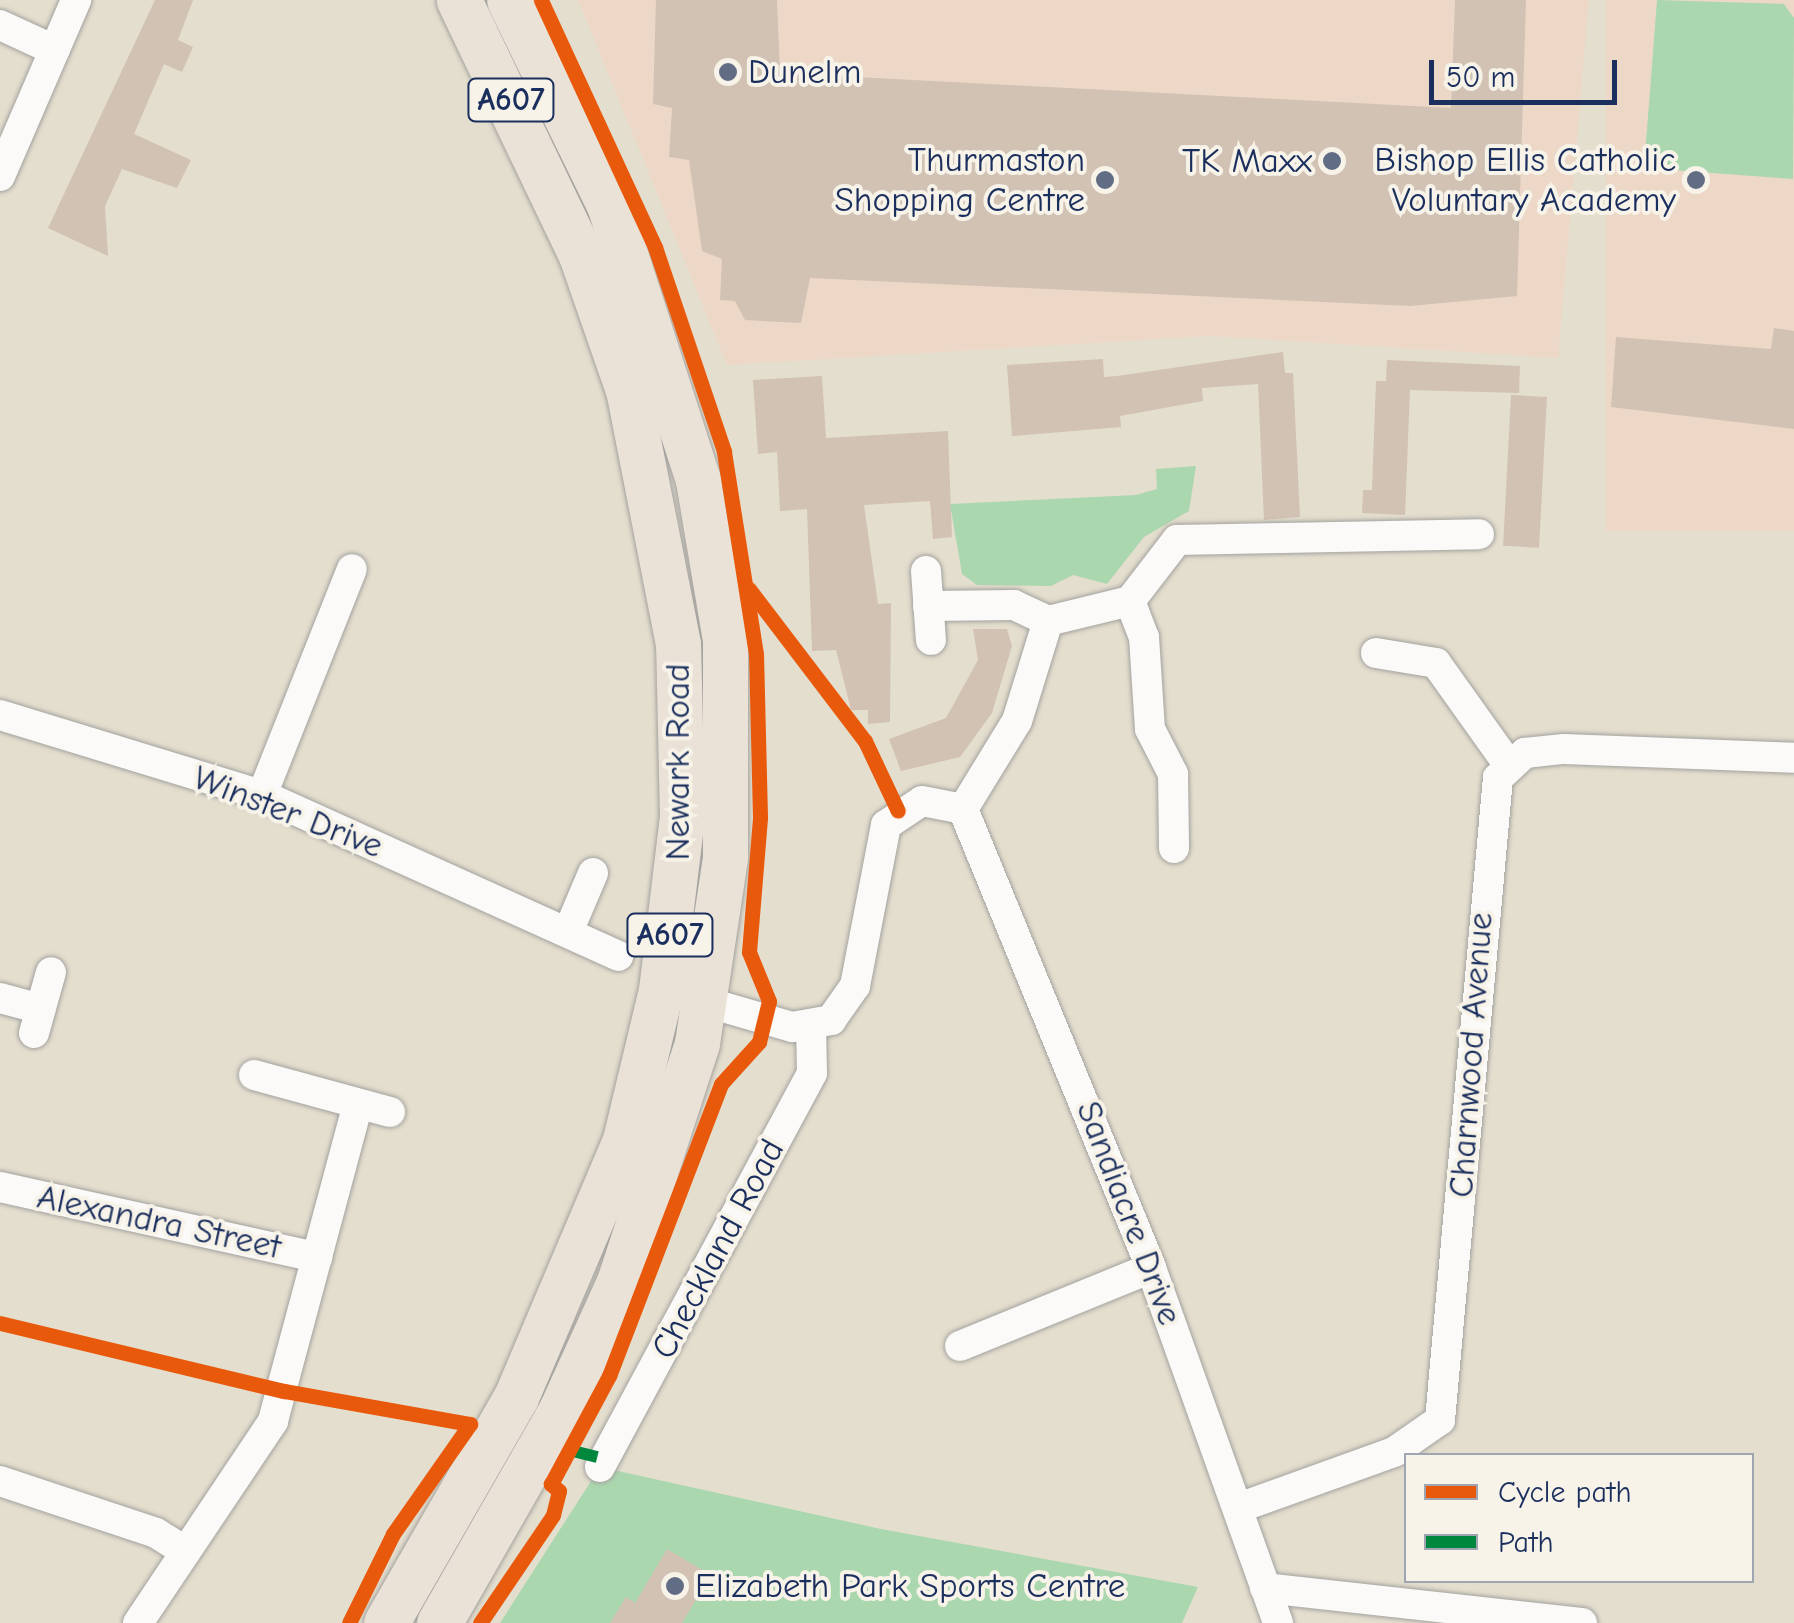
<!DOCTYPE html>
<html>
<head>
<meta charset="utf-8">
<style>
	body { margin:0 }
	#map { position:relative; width:1794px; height:1623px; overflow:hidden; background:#e4dece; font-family:"Comic Neue",sans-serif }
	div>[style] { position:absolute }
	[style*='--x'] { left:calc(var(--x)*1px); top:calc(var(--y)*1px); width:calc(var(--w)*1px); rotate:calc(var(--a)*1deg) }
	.built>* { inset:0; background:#edd8c7; transform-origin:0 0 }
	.green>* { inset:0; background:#abd7af }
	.building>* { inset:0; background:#d1c2b4; transform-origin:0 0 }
	.roads { filter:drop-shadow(0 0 2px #a3a29f) drop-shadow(0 0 2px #a3a29f) }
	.minor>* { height:30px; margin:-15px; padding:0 15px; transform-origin:15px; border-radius:15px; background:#fbfaf8 }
	.highway>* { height:45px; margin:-22.5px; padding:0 22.5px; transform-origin:22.5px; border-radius:22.5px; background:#ebe2d7 }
	.quiet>* { height:12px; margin-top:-6px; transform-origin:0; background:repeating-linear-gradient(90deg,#00873e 0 25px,transparent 0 37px) }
	.cycleway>* { height:15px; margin:-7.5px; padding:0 7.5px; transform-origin:7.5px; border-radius:7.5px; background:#e8590c }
	.dots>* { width:28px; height:28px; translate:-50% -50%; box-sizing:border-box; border:5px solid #f7f3e8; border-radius:50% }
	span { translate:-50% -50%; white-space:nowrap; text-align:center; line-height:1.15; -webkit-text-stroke:8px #f7f3e8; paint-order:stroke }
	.shield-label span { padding:2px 8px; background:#f7f3e8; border:2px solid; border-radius:8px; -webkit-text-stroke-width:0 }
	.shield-label { font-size:32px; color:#1b2f5e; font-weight:700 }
	.poi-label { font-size:35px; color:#1b2f5e }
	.left { translate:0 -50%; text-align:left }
	.right { translate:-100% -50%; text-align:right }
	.street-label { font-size:35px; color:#1b2f5e }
	.legend { position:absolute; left:1404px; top:1453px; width:350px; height:130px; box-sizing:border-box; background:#f7f3e8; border:2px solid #9fa5b1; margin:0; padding:12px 18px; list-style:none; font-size:30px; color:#1b2f5e }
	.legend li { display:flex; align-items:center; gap:20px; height:50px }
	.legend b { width:50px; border:2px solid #9fa5b1 }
	.scale { position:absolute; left:1429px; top:60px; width:188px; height:45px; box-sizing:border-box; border:5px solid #1b2f5e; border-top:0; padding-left:12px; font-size:30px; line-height:35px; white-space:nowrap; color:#1b2f5e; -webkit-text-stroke:8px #f7f3e8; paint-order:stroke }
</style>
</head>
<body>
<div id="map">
	<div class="built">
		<i style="clip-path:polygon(578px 0,1589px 0,1558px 358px,1210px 336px,727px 365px)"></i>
		<i style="left:1606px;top:0;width:188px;height:531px"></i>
	</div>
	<div class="green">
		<i style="clip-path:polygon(1657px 0,1784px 4px,1794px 18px,1793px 179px,1644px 168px)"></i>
		<i style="clip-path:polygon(1196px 466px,1189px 511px,1144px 537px,1107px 584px,1073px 575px,1051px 586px,977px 585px,962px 574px,950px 504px,1136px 495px,1157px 489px,1156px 469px)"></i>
		<i style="clip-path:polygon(600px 1467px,881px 1529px,1198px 1587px,1182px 1623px,500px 1623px)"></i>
	</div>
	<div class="building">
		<i style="clip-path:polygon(155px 0,193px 0,178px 40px,193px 47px,182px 72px,164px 64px,134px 134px,191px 160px,177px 188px,122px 169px,105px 206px,108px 256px,48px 228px)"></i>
		<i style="clip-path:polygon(656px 0,777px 0,780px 73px,1451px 108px,1455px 0,1526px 0,1517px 296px,1410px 306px,810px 278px,801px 323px,745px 320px,735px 301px,720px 300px,722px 259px,702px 251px,689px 160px,669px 157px,672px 108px,653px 104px)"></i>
		<i style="clip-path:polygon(1774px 328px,1794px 331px,1794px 429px,1611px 407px,1616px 337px,1771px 349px)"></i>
		<i style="clip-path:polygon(1283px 352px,1285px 373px,1293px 373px,1300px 517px,1264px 520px,1258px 384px,1202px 388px,1203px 401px,1120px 416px,1121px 427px,1012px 436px,1007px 365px,1103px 359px,1104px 377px,1117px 376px)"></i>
		<i style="clip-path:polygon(1387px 360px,1520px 366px,1519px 393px,1410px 390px,1405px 515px,1362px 513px,1363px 490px,1372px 490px,1376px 381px,1386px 381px)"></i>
		<i style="clip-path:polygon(822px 376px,826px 438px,948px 431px,952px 537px,933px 539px,930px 501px,864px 505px,878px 604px,891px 603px,890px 722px,868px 724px,868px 710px,851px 710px,836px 650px,812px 651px,807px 509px,780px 511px,777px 452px,758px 454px,753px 380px)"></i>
		<i style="left:1511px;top:395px;width:36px;height:151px;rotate:3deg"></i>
		<i style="clip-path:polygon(973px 629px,1007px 629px,1012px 646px,992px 713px,960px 757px,901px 771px,889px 739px,946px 718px,978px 660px)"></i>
		<i style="clip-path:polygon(667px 1549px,711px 1575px,682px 1623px,610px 1623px,626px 1597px,635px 1603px)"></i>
	</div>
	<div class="roads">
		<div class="minor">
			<i style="--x:0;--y:25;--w:60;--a:24.8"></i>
			<i style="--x:0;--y:176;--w:192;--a:-66.6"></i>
			<i style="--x:926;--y:571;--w:69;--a:85.9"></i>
			<i style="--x:1130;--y:601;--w:39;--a:69"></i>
			<i style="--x:1144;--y:637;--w:92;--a:86.3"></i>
			<i style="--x:1150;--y:729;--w:51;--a:62.9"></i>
			<i style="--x:1173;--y:774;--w:74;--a:89.2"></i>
			<i style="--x:928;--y:606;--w:86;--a:-0.7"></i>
			<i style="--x:1014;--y:605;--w:38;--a:25"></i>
			<i style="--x:1376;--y:653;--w:61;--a:9.5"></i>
			<i style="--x:1436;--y:663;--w:124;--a:54.5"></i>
			<i style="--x:0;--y:715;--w:274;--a:17"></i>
			<i style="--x:262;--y:795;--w:391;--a:24.3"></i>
			<i style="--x:262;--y:795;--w:243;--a:-68.3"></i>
			<i style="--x:963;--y:809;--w:103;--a:-58.5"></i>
			<i style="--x:1017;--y:721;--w:105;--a:-72.8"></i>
			<i style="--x:1048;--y:621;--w:84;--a:-13.7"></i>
			<i style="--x:1130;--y:601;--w:77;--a:-52.4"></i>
			<i style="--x:1177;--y:540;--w:302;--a:-1.1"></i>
			<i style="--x:568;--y:932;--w:64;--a:-67"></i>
			<i style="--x:0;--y:998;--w:42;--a:15"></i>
			<i style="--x:706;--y:1002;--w:90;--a:16.2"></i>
			<i style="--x:792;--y:1027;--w:40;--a:-10"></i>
			<i style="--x:831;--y:1020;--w:42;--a:-54.8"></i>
			<i style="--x:855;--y:986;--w:164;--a:-79.1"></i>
			<i style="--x:886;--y:825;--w:43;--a:-33.7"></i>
			<i style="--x:922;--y:801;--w:42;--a:11"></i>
			<i style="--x:963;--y:809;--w:496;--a:67.7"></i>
			<i style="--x:1151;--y:1268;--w:377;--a:70.3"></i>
			<i style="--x:34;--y:1033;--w:63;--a:-74.4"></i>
			<i style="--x:254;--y:1075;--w:141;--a:15.2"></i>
			<i style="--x:0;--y:1187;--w:325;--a:12.5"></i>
			<i style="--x:960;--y:1346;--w:206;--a:-22.2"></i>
			<i style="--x:600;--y:1467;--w:447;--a:-61.7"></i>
			<i style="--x:812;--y:1073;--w:47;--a:-91.2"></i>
			<i style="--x:0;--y:1481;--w:164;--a:18.4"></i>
			<i style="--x:156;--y:1533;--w:34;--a:32"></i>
			<i style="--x:1241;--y:1507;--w:163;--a:-19.8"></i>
			<i style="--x:1394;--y:1452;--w:56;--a:-34.8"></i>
			<i style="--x:1440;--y:1420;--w:645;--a:-84.84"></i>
			<i style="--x:1498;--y:778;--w:37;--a:-43"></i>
			<i style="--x:1525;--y:753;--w:39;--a:-6"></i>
			<i style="--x:1564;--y:749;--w:230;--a:2.2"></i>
			<i style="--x:1265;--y:1588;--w:319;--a:6.3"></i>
			<i style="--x:138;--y:1623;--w:243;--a:-56.2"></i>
			<i style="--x:273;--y:1421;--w:328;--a:-75"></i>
		</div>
		<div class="highway">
			<i style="--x:386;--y:1623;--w:261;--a:-60.1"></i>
			<i style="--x:516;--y:1397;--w:279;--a:-67"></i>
			<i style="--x:625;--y:1140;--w:154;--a:-76.5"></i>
			<i style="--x:661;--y:990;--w:174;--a:-83.1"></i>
			<i style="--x:682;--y:817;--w:173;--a:-91.3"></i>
			<i style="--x:678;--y:644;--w:259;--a:-101.1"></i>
			<i style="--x:628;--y:390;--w:143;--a:-109.2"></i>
			<i style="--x:581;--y:255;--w:283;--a:-115.6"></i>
			<i style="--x:439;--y:1623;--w:243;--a:-60.2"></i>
			<i style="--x:560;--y:1412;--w:143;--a:-65.6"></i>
			<i style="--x:619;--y:1282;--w:251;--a:-71.9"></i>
			<i style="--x:697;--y:1043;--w:188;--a:-81.4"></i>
			<i style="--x:725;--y:857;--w:217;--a:-90"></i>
			<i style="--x:725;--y:640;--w:162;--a:-99.6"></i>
			<i style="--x:698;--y:480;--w:287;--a:-107.9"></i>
			<i style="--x:610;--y:207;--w:230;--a:-116"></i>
		</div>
	</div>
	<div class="quiet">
		<i style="--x:573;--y:1451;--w:33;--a:14"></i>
	</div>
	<div class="cycleway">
		<i style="--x:749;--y:589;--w:191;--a:52.7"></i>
		<i style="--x:865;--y:741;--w:77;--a:64.8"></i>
		<i style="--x:0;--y:1323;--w:292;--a:13.5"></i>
		<i style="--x:284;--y:1391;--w:189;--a:10.1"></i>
		<i style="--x:470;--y:1424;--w:134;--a:125"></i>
		<i style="--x:393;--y:1534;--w:99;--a:116.3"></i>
		<i style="--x:480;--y:1623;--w:130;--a:-55.9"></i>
		<i style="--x:553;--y:1515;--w:25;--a:-76"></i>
		<i style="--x:559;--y:1491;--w:11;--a:-139"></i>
		<i style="--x:551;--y:1484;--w:123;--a:-61.8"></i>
		<i style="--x:609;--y:1376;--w:313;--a:-69"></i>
		<i style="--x:721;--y:1084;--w:57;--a:-47.9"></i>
		<i style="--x:759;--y:1042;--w:42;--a:-76.3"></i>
		<i style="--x:769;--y:1001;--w:53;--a:-112.2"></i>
		<i style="--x:749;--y:952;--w:135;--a:-85.3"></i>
		<i style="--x:760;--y:817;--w:163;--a:-91.4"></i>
		<i style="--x:756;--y:654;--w:206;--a:-99"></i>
		<i style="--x:724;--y:451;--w:215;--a:-108.7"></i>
		<i style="--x:655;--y:247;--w:272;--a:-114.8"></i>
	</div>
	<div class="dots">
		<i style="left:728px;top:72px;background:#616c85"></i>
		<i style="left:1332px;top:161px;background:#616c85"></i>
		<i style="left:1105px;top:180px;background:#616c85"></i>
		<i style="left:1696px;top:180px;background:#616c85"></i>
		<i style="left:675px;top:1586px;background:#616c85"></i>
	</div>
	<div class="shield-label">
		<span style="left:511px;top:100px">A607</span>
		<span style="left:670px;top:935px">A607</span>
	</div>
	<div class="poi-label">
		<span class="left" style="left:748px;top:72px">Dunelm</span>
		<span class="right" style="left:1085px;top:180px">Thurmaston<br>Shopping Centre</span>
		<span class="right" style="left:1676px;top:180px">Bishop Ellis Catholic<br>Voluntary Academy</span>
		<span class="right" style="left:1312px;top:161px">TK Maxx</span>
		<span class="left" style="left:695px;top:1586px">Elizabeth Park Sports Centre</span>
	</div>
	<div class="street-label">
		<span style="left:678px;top:762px;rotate:-90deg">Newark Road</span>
		<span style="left:288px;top:812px;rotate:21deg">Winster Drive</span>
		<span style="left:1471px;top:1055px;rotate:-86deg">Charnwood Avenue</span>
		<span style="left:1129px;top:1213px;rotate:69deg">Sandiacre Drive</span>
		<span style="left:159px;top:1222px;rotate:12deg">Alexandra Street</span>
		<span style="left:718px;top:1249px;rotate:-62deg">Checkland Road</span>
	</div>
	<ul class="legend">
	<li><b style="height:12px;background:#e8590c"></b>Cycle path</li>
	<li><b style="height:12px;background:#00873e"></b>Path</li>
	</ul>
	<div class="scale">50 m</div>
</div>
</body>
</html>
